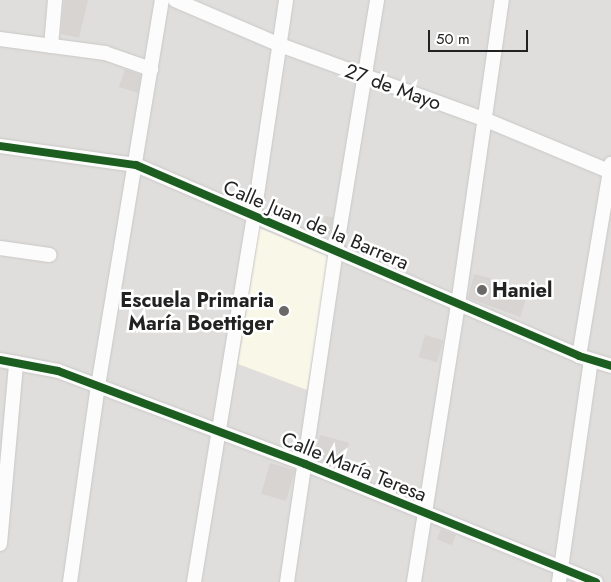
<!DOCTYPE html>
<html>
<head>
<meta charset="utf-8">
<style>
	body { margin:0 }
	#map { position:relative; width:611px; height:582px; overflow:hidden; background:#f0eeeb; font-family:Jost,sans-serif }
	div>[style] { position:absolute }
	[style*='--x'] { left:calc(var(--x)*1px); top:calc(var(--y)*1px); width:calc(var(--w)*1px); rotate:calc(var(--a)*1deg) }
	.residential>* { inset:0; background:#dfdedc; transform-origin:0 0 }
	.education>* { inset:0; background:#f8f7e8 }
	.building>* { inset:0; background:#d7d4d2; transform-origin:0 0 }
	.roads { filter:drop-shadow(0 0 1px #c9c8c7) drop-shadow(0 0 1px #c9c8c7) }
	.street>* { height:14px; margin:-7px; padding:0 7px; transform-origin:7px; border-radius:7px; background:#fdfcfc }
	.cycleway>* { height:8px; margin:-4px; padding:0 4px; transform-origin:4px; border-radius:4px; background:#1b5e20 }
	.dots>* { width:14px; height:14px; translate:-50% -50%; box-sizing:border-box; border:2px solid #fff; border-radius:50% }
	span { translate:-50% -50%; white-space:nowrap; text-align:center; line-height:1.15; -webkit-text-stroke:5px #fff; paint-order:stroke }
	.street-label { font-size:20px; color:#222 }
	.poi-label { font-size:20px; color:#222; font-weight:700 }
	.left { translate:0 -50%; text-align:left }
	.right { translate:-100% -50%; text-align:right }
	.scale { position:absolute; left:428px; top:30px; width:100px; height:22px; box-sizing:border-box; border:2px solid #222; border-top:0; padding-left:6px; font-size:15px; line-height:18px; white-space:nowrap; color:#222; -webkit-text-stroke:4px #fff; paint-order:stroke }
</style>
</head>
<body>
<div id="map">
	<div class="residential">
		<i style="left:0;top:0;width:611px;height:582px"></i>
	</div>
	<div class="education">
		<i style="clip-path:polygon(259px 228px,330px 257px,307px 390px,238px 364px)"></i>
	</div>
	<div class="building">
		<i style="clip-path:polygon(64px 0,88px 0,79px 38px,61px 34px)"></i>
		<i style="clip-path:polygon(125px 69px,141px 75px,138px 93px,119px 87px)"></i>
		<i style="clip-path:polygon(325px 216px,333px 217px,330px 235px,321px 233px)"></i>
		<i style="clip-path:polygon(474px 274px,497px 280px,495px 287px,526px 299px,520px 317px,468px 298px)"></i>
		<i style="left:425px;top:335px;width:19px;height:23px;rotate:16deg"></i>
		<i style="left:320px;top:435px;width:30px;height:24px;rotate:15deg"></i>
		<i style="left:270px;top:463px;width:26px;height:32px;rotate:16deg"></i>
		<i style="left:441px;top:529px;width:16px;height:11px;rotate:22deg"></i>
	</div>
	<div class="roads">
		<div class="street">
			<i style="--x:175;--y:0;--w:114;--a:23.2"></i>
			<i style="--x:280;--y:45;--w:219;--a:20"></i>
			<i style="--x:486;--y:120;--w:135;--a:22.6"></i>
			<i style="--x:0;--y:39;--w:106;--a:7.6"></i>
			<i style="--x:105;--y:53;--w:49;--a:19.2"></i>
			<i style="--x:51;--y:46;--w:46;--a:-85"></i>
			<i style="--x:0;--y:146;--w:137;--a:8"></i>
			<i style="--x:136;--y:165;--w:482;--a:23.3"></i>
			<i style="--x:579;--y:356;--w:34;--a:17"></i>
			<i style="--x:0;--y:248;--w:50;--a:8"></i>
			<i style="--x:579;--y:356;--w:195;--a:-80.5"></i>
			<i style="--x:0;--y:360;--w:59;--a:10.7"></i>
			<i style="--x:58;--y:371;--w:264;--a:20.6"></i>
			<i style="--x:305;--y:464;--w:314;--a:22.1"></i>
			<i style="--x:0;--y:544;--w:182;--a:-84.9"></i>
			<i style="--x:70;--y:582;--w:198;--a:-81.9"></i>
			<i style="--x:98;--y:386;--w:391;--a:-80.6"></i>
			<i style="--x:194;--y:582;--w:372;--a:-80.7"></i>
			<i style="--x:254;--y:215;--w:217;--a:-81.5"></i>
			<i style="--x:287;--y:582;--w:335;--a:-81.6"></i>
			<i style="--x:336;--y:251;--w:254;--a:-80.7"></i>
			<i style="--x:414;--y:582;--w:281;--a:-81"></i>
			<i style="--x:458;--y:304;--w:307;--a:-81.8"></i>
			<i style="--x:559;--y:582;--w:224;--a:-81.8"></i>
		</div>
	</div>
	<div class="cycleway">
		<i style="--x:0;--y:146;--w:137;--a:8"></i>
		<i style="--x:136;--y:165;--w:482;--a:23.3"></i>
		<i style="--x:579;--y:356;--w:34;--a:17"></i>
		<i style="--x:0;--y:360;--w:59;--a:10.7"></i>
		<i style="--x:58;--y:371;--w:264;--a:20.6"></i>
		<i style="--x:305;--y:464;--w:314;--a:22.1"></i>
	</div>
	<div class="dots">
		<i style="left:482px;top:290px;background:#6a6968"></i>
		<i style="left:284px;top:311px;background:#6a6968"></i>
	</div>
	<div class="street-label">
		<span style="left:393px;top:87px;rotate:20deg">27 de Mayo</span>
		<span style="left:316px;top:225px;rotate:23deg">Calle Juan de la Barrera</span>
		<span style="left:354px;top:467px;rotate:22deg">Calle María Teresa</span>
	</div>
	<div class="poi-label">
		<span class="left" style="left:492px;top:290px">Haniel</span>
		<span class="right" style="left:274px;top:312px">Escuela Primaria<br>María Boettiger</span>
	</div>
	<div class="scale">50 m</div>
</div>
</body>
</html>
